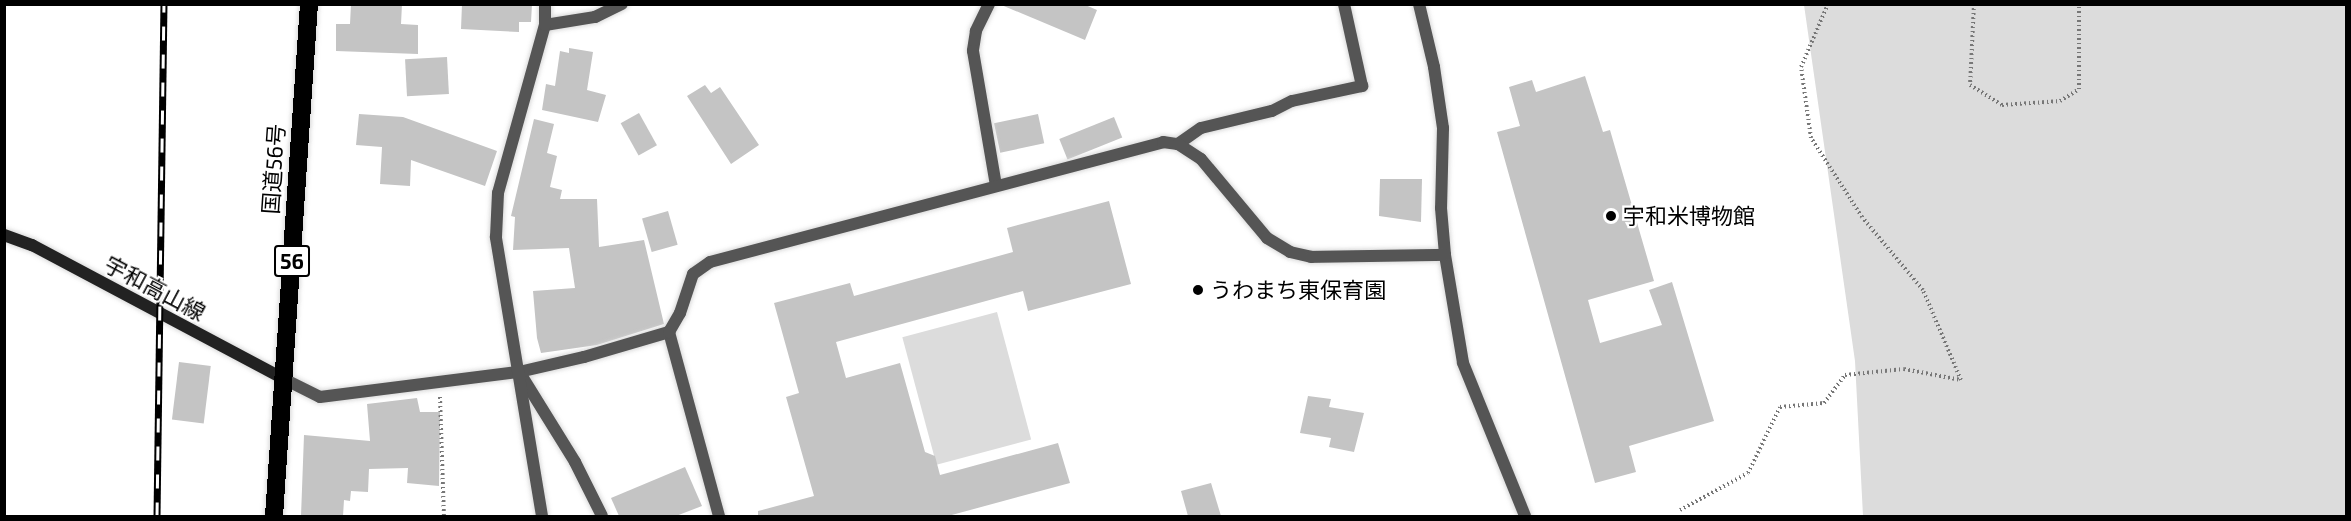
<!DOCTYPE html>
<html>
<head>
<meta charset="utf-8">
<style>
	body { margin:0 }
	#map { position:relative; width:2351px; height:521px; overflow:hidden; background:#fff; font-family:"Exo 2","Noto Sans JP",sans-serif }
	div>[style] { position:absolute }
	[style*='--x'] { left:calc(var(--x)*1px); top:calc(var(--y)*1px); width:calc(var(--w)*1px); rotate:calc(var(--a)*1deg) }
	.green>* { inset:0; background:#dcdcdc; transform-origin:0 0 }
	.building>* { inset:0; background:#c4c4c4; transform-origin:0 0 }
	.path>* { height:4px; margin-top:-2px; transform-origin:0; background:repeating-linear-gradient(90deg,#777 0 1.5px,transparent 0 4.5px) }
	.roads { filter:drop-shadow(0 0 2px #dbdbdb) drop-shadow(0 0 2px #dbdbdb) }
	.street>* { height:12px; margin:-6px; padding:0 6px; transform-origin:6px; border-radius:6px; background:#555 }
	.secondary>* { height:12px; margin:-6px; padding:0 6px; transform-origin:6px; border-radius:6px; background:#222 }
	.highway>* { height:18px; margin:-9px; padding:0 9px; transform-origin:9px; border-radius:9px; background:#000 }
	.rail>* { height:7px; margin-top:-3.5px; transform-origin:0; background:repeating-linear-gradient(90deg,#fff 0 14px,#000 0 28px); box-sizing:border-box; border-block:2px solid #000 }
	.dots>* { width:16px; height:16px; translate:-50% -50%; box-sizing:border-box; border:3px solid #fff; border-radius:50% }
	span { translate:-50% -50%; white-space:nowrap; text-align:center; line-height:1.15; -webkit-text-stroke:4.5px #fff; paint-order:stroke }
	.shield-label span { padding:2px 4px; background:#fff; border:2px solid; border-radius:4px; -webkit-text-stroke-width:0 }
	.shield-label { font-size:21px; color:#000; font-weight:700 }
	.street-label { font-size:22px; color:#000 }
	.poi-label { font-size:22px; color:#000 }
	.left { translate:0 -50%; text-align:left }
	.frame { position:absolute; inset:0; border:6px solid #000; pointer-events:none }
</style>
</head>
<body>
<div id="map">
	<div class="green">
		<i style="clip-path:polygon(1804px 5px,2346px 5px,2346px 516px,1863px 516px,1855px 361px)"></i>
		<i style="left:997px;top:312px;width:132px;height:98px;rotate:75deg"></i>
	</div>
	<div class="building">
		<i style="clip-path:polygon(351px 4px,402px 4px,401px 24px,418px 25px,418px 54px,336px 51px,336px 24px,350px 24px)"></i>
		<i style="clip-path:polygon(462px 4px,532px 4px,531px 22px,519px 22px,519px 32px,461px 29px)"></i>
		<i style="clip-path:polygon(999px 4px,1083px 4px,1097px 10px,1085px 40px)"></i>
		<i style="clip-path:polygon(569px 48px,593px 52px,587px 90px,606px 95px,598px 122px,542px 110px,546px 84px,555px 86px,560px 51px,569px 53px)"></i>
		<i style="left:447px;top:57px;width:37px;height:42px;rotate:87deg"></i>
		<i style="clip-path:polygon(1585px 76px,1603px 132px,1610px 130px,1654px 281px,1588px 300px,1600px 343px,1662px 325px,1649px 290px,1672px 282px,1714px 421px,1629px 446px,1636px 472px,1595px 483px,1497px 132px,1520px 126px,1509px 87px,1532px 80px,1536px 92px)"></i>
		<i style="clip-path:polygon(705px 85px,711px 93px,720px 87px,759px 145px,731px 164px,687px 96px)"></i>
		<i style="left:639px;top:113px;width:37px;height:21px;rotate:61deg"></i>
		<i style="clip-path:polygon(359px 114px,403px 117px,497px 151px,485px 186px,411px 160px,410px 186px,380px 184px,382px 147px,356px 145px)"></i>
		<i style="left:1038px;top:114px;width:30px;height:45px;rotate:78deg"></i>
		<i style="left:1114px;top:117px;width:22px;height:59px;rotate:68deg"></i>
		<i style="clip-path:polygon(534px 119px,554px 124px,547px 153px,557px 156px,550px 187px,562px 190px,560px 199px,597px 199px,599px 247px,644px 240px,664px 324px,597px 345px,541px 353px,537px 338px,533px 291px,575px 288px,569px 248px,513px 250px,515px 217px,511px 216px)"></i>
		<i style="clip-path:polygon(1380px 179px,1422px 179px,1421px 222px,1379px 216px)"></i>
		<i style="clip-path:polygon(1109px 201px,1131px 284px,1028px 311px,1023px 291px,836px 342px,846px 378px,900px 363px,925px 452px,935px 456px,940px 475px,1058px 443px,1070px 483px,948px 516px,758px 516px,758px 511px,814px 496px,786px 397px,799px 393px,774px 303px,850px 283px,854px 296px,1013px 252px,1007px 228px)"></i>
		<i style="left:668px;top:211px;width:35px;height:27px;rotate:74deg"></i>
		<i style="left:179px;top:362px;width:32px;height:58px;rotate:7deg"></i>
		<i style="clip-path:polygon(1308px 396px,1331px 399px,1329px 407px,1364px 413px,1354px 452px,1329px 447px,1331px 438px,1300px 433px)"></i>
		<i style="clip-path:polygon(417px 398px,420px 412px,440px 412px,439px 486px,407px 483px,408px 468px,369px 469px,368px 492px,351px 491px,350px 501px,344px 500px,343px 516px,301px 516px,304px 435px,370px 441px,367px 404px)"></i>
		<i style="clip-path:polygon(685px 467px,702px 506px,676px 516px,619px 516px,611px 498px)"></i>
		<i style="clip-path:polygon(1211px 483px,1221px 516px,1188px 516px,1181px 491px)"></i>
	</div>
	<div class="path">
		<i style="--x:1974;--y:4;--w:81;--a:92.8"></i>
		<i style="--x:1970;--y:85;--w:38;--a:32"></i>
		<i style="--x:2002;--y:105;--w:58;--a:-3.9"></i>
		<i style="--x:2060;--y:101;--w:22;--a:-32"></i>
		<i style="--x:2079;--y:89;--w:85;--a:-90"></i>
		<i style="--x:440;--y:397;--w:119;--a:88.1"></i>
		<i style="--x:1680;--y:510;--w:77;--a:-28.6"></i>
		<i style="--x:1748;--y:473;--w:73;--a:-64.1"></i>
		<i style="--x:1780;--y:407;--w:44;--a:-5.2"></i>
		<i style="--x:1824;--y:403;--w:35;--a:-53"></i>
		<i style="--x:1845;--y:375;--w:59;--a:-5.8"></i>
		<i style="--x:1904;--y:369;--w:58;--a:10.9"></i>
		<i style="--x:1961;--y:380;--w:98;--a:-112.9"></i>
		<i style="--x:1923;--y:290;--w:95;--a:-129.9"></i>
		<i style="--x:1862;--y:217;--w:94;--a:-122.8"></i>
		<i style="--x:1811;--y:138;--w:72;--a:-98"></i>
		<i style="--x:1801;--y:67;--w:69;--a:-66.8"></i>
	</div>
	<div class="roads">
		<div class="street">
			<i style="--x:989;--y:4;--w:30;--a:116"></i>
			<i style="--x:976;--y:31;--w:20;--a:99"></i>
			<i style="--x:973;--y:51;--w:136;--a:80.3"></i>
			<i style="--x:1419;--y:4;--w:65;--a:76.6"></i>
			<i style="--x:1434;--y:67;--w:62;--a:81.6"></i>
			<i style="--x:1443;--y:128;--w:80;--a:91.4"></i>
			<i style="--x:1441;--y:208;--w:47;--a:85.1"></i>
			<i style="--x:1445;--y:255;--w:109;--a:80.5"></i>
			<i style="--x:1463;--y:363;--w:165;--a:67.9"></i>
			<i style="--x:545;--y:25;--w:51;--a:-9.1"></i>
			<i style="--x:595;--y:17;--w:30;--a:-26"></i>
			<i style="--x:1178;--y:144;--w:28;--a:-35"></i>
			<i style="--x:1201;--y:128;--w:73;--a:-13.5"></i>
			<i style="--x:1272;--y:111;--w:22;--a:-27"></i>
			<i style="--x:1292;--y:101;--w:72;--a:-12.1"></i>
			<i style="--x:1362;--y:86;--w:84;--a:-102.4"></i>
			<i style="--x:669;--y:332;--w:191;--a:74.8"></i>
			<i style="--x:523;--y:378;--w:99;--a:58.2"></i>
			<i style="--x:575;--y:462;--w:60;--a:63.4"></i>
			<i style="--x:284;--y:379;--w:40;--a:26.6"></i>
			<i style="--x:320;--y:397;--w:201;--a:-7.2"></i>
			<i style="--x:519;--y:372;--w:67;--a:-13"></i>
			<i style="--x:584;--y:357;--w:89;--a:-16.4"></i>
			<i style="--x:669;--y:332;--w:22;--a:-60"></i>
			<i style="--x:680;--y:313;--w:41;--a:-71.6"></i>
			<i style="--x:693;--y:274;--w:21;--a:-35"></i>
			<i style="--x:710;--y:262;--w:469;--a:-14.8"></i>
			<i style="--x:1163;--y:142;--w:15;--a:8"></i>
			<i style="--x:1178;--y:144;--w:27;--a:33"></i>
			<i style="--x:1201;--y:159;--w:103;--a:50.1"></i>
			<i style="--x:1267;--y:238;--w:27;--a:31"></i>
			<i style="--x:1290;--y:252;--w:22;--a:13"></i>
			<i style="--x:1311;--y:257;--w:134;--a:-0.9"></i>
			<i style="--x:542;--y:516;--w:283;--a:-99.4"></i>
			<i style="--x:496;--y:237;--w:44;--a:-87.4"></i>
			<i style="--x:498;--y:193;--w:174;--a:-74.4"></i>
			<i style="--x:545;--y:25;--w:21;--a:-90"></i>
		</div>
		<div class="secondary">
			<i style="--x:4;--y:235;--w:30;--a:20"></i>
			<i style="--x:32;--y:245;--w:285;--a:28"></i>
		</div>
		<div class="highway">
			<i style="--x:274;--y:516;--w:513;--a:-86.09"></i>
		</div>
	</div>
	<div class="rail">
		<i style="--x:157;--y:516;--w:512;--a:-89.22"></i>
	</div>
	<div class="dots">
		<i style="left:1611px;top:216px;background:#000"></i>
		<i style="left:1198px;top:290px;background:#000"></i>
	</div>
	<div class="shield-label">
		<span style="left:292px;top:261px">56</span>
	</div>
	<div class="street-label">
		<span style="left:273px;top:169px;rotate:-86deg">国道56号</span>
		<span style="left:155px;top:288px;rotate:28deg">宇和高山線</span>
	</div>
	<div class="poi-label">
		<span class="left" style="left:1623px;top:216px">宇和米博物館</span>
		<span class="left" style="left:1210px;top:290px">うわまち東保育園</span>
	</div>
	<div class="frame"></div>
</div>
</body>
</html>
